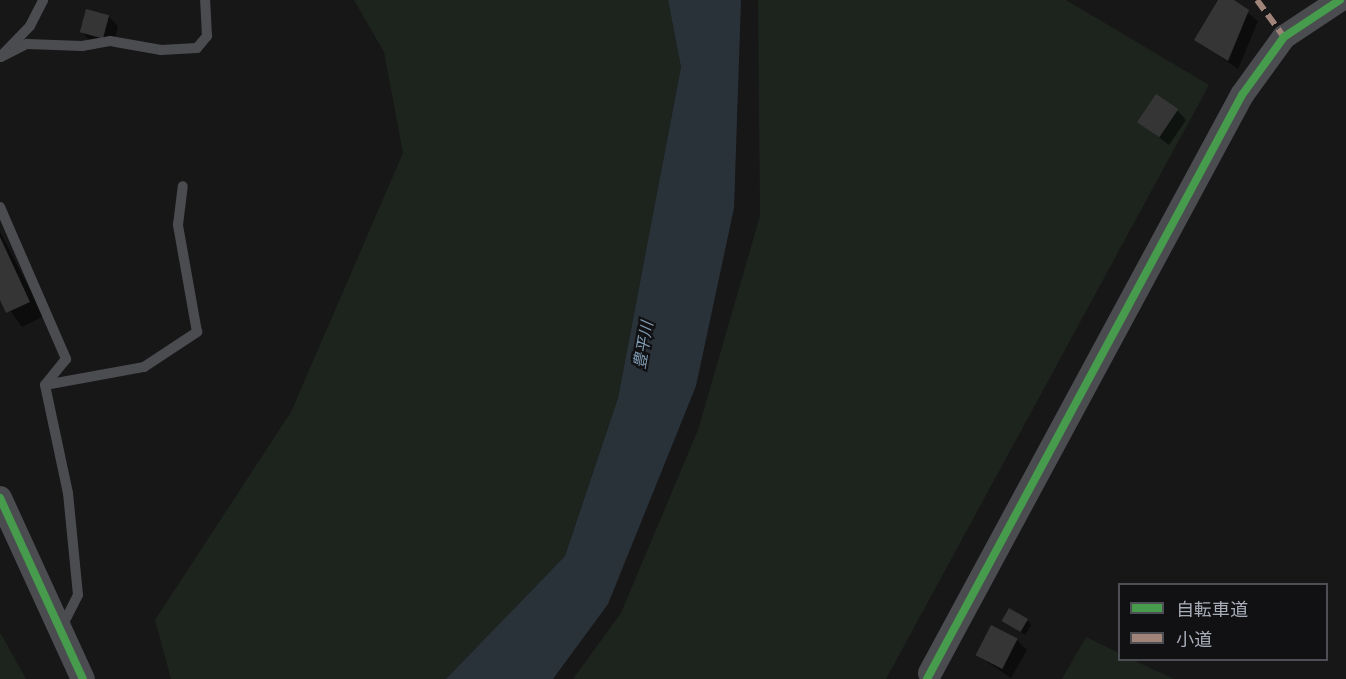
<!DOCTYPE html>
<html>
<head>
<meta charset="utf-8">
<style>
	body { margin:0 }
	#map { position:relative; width:1346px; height:679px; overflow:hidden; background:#171717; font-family:Quicksand,"Noto Sans JP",sans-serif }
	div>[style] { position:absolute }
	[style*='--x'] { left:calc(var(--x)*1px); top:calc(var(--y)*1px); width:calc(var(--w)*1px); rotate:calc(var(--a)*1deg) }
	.green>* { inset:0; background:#1d241e }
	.water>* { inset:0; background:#2a3239 }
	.shadow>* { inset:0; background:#0007 }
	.building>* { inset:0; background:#353536; transform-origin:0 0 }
	.service>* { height:10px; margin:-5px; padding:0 5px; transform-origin:5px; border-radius:5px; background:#4b4c50 }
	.tertiary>* { height:24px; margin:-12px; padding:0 12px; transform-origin:12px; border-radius:12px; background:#4b4c50 }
	.quiet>* { height:6px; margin-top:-3px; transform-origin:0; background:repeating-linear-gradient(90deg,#a18479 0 12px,transparent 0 18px) }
	.cycleway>* { height:8px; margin:-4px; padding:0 4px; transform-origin:4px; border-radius:4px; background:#469c4c }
	span { translate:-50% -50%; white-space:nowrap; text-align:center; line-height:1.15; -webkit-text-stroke:4.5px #111113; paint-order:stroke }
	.water-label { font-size:16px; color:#7f9bb3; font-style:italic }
	.legend { position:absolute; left:1118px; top:583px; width:210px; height:78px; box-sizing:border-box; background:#111113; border:2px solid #4d4f55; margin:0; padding:8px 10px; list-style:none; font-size:18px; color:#a8adb8 }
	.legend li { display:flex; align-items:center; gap:12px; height:30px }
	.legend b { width:30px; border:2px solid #4d4f55 }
</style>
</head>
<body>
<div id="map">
	<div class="green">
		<i style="clip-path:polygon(354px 0,668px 0,681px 67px,618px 398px,565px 556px,446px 679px,171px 679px,155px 620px,291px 412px,403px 153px,384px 52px)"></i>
		<i style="clip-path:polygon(758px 0,1066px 0,1209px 85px,886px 679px,573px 679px,621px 613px,698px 430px,760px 216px)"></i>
		<i style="clip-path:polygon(0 633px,1px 634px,26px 679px,0 679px)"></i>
		<i style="clip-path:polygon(1086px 637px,1119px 653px,1120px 660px,1133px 660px,1174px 679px,1062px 679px)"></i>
	</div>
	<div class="water">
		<i style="clip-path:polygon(668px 0,741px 0,734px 208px,696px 386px,608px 604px,553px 679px,446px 679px,565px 556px,618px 398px,681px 67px)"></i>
	</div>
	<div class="shadow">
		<i style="clip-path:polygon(1220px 0,1231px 0,1258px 21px,1238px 69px,1196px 40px)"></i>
		<i style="clip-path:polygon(108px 16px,118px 26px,113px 47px,91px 42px,82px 32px)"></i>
		<i style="clip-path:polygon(1177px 110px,1186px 120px,1169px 145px,1139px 122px)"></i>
		<i style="clip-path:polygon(0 232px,44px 316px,22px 327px,0 296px)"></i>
		<i style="clip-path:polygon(1027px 620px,1031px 625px,1025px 635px,1004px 621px)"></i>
		<i style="clip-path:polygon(1017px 640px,1027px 650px,1011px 678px,977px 655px)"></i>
	</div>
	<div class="building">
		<i style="clip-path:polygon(1218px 0,1234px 0,1249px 10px,1228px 61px,1194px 40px)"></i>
		<i style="left:86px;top:9px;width:24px;height:24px;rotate:15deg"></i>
		<i style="left:1156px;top:94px;width:27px;height:34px;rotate:34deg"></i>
		<i style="clip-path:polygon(0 237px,30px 302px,6px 313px,0 300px)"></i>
		<i style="left:1009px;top:608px;width:22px;height:15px;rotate:30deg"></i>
		<i style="left:991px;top:625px;width:30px;height:34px;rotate:27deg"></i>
	</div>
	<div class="service">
		<i style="--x:4;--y:53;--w:37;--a:-46"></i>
		<i style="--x:30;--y:26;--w:29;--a:-63"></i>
		<i style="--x:1;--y:57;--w:29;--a:-27"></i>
		<i style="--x:27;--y:44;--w:55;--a:2.1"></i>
		<i style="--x:82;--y:46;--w:28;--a:-10"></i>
		<i style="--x:110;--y:41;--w:52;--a:10"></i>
		<i style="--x:161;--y:50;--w:36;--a:-3"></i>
		<i style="--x:197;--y:48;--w:16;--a:-50"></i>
		<i style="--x:207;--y:36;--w:36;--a:-93"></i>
		<i style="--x:0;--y:207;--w:166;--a:66.5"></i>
		<i style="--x:66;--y:359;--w:33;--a:129"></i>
		<i style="--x:45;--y:385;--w:110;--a:78"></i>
		<i style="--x:68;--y:493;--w:102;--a:84.4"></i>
		<i style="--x:78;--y:595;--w:35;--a:117"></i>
		<i style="--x:45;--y:385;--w:101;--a:-10.3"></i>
		<i style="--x:144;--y:367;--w:64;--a:-33.4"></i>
		<i style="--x:197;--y:332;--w:109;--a:-100.1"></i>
		<i style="--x:178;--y:225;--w:39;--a:-83"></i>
	</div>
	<div class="tertiary">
		<i style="--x:0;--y:498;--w:199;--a:65.4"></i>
		<i style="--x:930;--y:673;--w:657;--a:-61.64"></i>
		<i style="--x:1242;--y:95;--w:72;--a:-54.1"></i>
		<i style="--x:1284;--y:37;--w:67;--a:-33.5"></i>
	</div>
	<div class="quiet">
		<i style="--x:1257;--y:0;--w:46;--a:53.9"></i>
	</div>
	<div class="cycleway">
		<i style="--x:0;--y:498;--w:199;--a:65.4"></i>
		<i style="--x:927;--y:679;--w:664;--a:-61.66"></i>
		<i style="--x:1242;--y:95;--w:72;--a:-54.1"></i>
		<i style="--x:1284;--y:37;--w:67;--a:-33.5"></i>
	</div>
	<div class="water-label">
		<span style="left:643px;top:345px;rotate:-80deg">豊平川</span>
	</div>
	<ul class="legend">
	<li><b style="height:8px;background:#469c4c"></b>自転車道</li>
	<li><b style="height:8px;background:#a18479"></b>小道</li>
	</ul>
</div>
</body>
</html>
